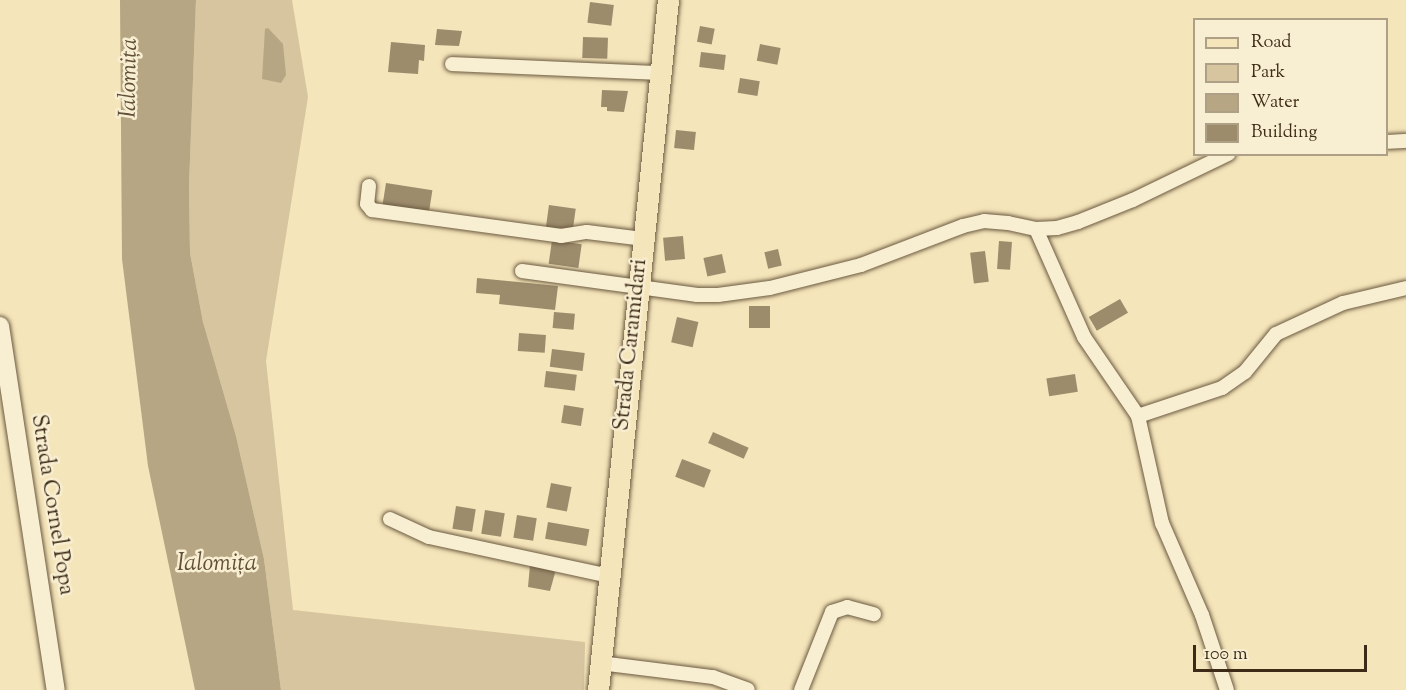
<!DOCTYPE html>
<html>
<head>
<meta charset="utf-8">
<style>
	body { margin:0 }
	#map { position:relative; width:1406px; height:690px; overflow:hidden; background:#f5e5ba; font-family:"Sorts Mill Goudy",serif }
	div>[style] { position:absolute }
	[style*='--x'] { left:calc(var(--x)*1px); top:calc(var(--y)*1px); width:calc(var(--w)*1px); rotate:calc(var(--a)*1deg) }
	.green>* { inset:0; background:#d6c59e }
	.water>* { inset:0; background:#b6a683 }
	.building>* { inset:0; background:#9d8c6c; transform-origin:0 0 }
	.roads { filter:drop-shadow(0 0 2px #6b5a40) drop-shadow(0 0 2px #6b5a40) }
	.street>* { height:14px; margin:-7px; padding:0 7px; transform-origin:7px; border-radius:7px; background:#f8eed2 }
	.secondary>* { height:18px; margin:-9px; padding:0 9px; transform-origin:9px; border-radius:9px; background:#f8eed2 }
	.primary>* { height:21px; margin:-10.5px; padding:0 10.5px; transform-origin:10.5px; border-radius:10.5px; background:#f5e5ba }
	span { translate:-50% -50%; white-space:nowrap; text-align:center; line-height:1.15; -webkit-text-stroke:5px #f8eed2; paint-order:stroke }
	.street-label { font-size:22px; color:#3d2b17 }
	.water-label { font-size:24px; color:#615037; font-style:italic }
	.legend { position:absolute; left:1193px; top:18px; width:195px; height:138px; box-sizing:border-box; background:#f8eed2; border:2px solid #ada087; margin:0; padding:8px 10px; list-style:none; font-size:18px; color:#3d2b17 }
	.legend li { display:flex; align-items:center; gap:12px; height:30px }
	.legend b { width:30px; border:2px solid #ada087 }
	.scale { position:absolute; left:1193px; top:645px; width:174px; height:27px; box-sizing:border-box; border:3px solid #3d2b17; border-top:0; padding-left:8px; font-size:18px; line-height:21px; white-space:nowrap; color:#3d2b17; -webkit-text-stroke:4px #f8eed2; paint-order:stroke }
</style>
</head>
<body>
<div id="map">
	<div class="green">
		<i style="clip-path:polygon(196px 0,292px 0,308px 97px,266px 361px,293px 610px,585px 642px,584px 690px,281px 690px,264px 559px,236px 436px,203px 322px,190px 253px,189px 186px)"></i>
	</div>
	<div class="water">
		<i style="clip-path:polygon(120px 0,196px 0,189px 186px,190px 253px,203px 322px,236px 436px,264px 559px,281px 690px,195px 690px,148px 466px,122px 259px)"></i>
		<i style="clip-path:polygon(268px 28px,283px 44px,286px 75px,281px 83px,262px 79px,265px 29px)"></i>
	</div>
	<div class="building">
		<i style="left:590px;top:2px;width:24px;height:21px;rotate:7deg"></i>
		<i style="left:700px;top:26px;width:15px;height:16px;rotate:11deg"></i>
		<i style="clip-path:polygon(437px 29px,462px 31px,459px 46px,435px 45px)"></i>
		<i style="left:583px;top:37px;width:25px;height:21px;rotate:2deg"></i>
		<i style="clip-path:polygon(391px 42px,425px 45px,424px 61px,419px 60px,418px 74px,388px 72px)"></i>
		<i style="left:760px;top:44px;width:21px;height:17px;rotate:11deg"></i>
		<i style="left:701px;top:52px;width:25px;height:15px;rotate:7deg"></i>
		<i style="left:740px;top:78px;width:20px;height:15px;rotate:9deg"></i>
		<i style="clip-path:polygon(602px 90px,628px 91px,624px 112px,607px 111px,607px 107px,601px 107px)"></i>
		<i style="left:676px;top:130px;width:20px;height:18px;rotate:6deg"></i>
		<i style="left:386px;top:183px;width:47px;height:25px;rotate:9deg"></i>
		<i style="left:549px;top:205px;width:27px;height:22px;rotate:8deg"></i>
		<i style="left:683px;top:236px;width:23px;height:20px;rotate:85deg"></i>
		<i style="left:552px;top:240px;width:30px;height:24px;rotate:8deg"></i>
		<i style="left:999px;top:241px;width:13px;height:28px;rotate:4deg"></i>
		<i style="left:778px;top:249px;width:17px;height:14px;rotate:77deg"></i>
		<i style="left:985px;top:251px;width:31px;height:15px;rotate:83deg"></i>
		<i style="left:722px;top:254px;width:19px;height:19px;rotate:78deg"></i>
		<i style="clip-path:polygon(477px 278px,558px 286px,555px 310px,499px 304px,500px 295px,476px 293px)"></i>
		<i style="left:1120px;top:299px;width:16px;height:36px;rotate:60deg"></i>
		<i style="left:749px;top:306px;width:21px;height:22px"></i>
		<i style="left:554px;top:312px;width:21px;height:16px;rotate:5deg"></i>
		<i style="left:677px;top:317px;width:22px;height:26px;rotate:13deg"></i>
		<i style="left:519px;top:333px;width:27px;height:18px;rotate:4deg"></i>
		<i style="left:552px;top:349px;width:33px;height:18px;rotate:7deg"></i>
		<i style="left:546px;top:371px;width:31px;height:16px;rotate:7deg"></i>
		<i style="left:1075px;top:374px;width:18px;height:29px;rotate:81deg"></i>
		<i style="left:564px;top:405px;width:20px;height:18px;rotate:9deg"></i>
		<i style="left:713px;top:432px;width:39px;height:12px;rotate:24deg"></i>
		<i style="left:682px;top:459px;width:31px;height:19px;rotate:21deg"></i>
		<i style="left:551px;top:483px;width:21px;height:25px;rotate:11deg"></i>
		<i style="left:456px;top:506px;width:20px;height:23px;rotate:9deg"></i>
		<i style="left:485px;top:510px;width:20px;height:24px;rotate:9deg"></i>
		<i style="left:517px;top:515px;width:20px;height:23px;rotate:9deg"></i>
		<i style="left:548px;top:522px;width:42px;height:17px;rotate:10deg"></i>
		<i style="clip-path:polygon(530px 565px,553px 569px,555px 573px,550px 591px,528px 587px)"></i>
	</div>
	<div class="roads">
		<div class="street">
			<i style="--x:452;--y:64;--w:208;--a:2.5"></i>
			<i style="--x:1386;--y:142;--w:20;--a:-3"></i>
			<i style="--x:369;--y:186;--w:18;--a:96"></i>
			<i style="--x:367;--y:204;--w:8;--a:50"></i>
			<i style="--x:372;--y:210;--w:191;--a:7.8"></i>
			<i style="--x:561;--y:236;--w:26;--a:-9"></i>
			<i style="--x:587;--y:232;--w:56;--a:7.1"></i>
			<i style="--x:1036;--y:229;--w:118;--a:66"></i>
			<i style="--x:1084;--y:337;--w:96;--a:55.6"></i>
			<i style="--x:1138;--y:416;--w:110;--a:77.4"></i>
			<i style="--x:1162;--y:523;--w:100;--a:66.5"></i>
			<i style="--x:1202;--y:615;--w:79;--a:71.6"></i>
			<i style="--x:522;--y:271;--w:177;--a:7.8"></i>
			<i style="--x:697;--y:295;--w:21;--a:0"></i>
			<i style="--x:718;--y:295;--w:52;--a:-7.7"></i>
			<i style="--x:770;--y:288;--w:94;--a:-14.2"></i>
			<i style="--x:861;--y:265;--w:109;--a:-20.9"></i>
			<i style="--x:963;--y:226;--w:22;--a:-13"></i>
			<i style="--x:984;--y:221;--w:24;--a:5"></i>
			<i style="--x:1008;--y:223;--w:29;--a:12"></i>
			<i style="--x:1036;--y:229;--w:21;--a:-3"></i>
			<i style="--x:1057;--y:228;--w:22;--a:-16"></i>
			<i style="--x:1078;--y:222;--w:59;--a:-21.8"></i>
			<i style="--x:1133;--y:200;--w:106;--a:-25.8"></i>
			<i style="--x:1138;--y:416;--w:89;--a:-18.4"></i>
			<i style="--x:1222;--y:388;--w:28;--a:-35"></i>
			<i style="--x:1245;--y:372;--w:49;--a:-50.8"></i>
			<i style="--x:1276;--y:334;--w:74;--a:-24.8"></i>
			<i style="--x:1343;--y:303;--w:65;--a:-13.4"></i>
			<i style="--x:390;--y:519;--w:43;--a:24.8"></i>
			<i style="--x:429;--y:537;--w:184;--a:12.2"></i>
			<i style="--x:600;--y:663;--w:114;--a:7.1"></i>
			<i style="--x:713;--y:677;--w:37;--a:20"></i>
			<i style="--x:801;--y:690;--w:84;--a:-68.3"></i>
			<i style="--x:832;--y:612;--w:16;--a:-18"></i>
			<i style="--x:847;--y:607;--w:28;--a:15"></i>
		</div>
		<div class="secondary">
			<i style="--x:0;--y:326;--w:368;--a:81.3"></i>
		</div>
		<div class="primary">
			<i style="--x:598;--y:690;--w:694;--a:-84.21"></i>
		</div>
	</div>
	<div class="street-label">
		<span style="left:632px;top:345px;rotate:-84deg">Strada Caramidari</span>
		<span style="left:51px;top:505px;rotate:81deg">Strada Cornel Popa</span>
	</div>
	<div class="water-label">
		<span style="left:130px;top:78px;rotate:-89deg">Ialomița</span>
		<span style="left:217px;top:565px">Ialomița</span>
	</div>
	<ul class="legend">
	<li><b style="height:8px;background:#f5e5ba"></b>Road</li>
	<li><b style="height:16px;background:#d6c59e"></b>Park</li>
	<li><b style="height:16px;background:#b6a683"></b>Water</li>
	<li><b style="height:16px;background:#9d8c6c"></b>Building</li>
	</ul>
	<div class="scale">100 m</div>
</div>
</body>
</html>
